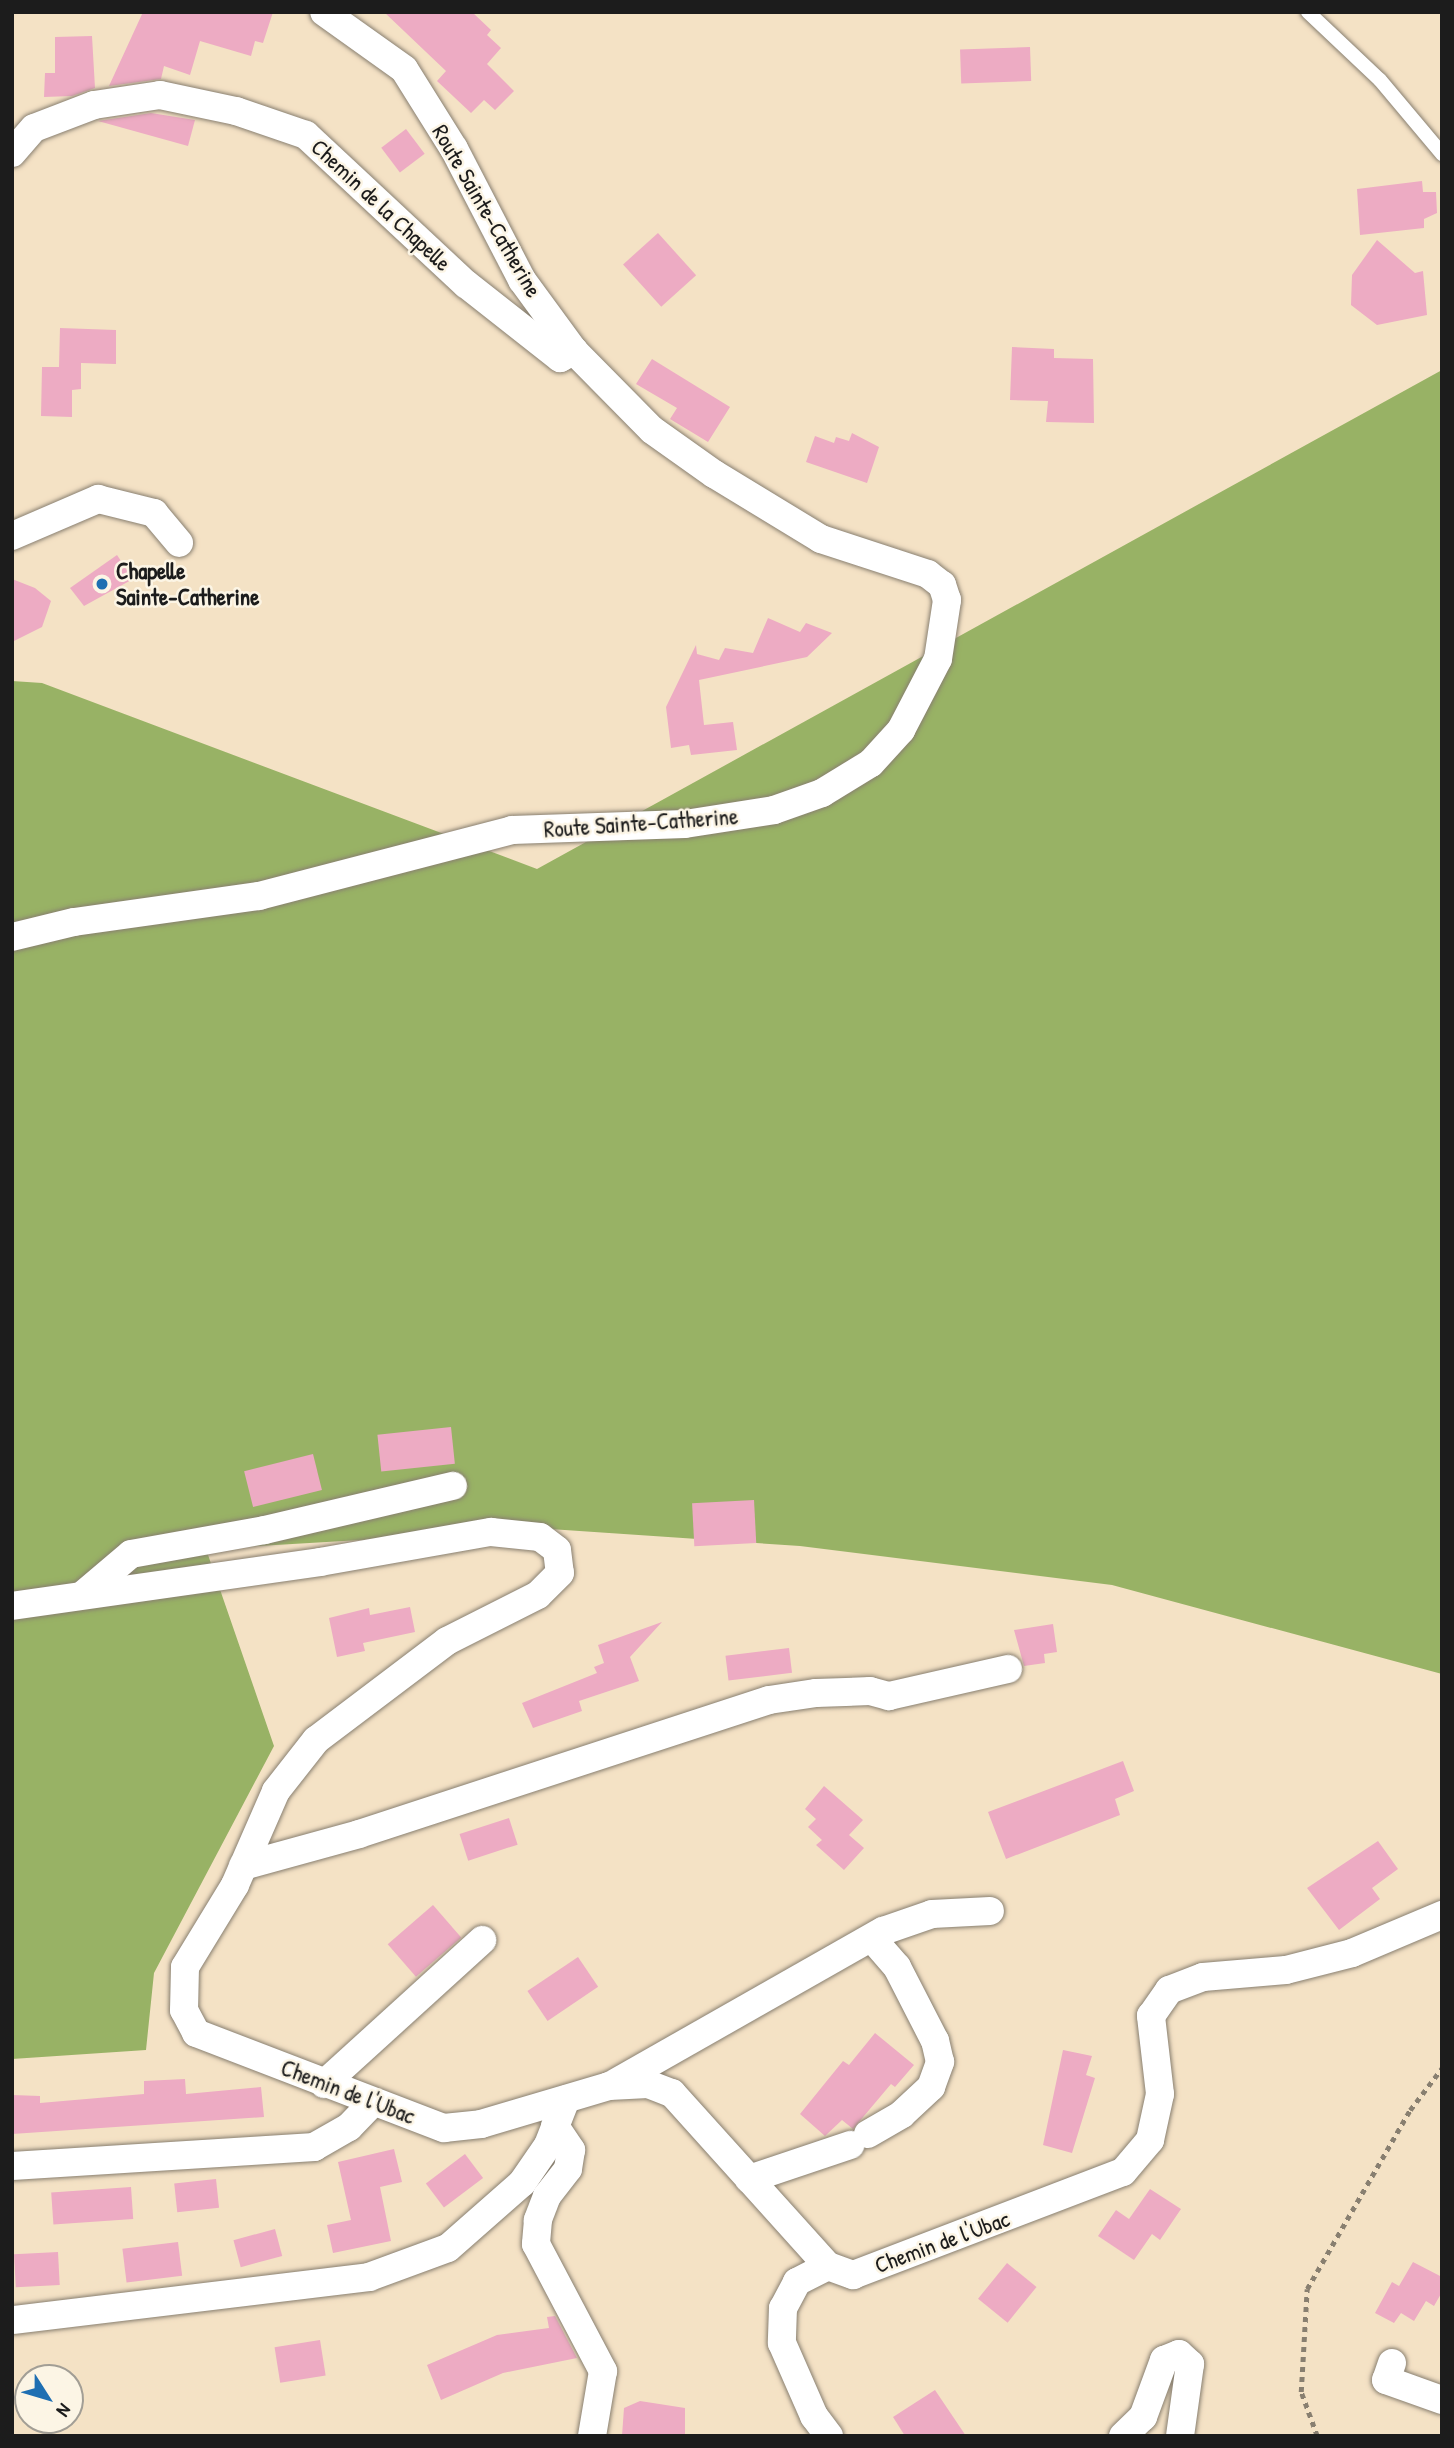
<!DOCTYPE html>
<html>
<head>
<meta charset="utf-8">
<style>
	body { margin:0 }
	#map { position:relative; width:1454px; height:2448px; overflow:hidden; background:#f4e2c5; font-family:"Patrick Hand",sans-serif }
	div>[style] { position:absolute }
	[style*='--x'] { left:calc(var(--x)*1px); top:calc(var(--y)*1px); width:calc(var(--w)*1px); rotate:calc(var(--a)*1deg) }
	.forest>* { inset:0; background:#98b265 }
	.building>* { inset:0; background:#edabc3; transform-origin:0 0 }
	.path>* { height:4.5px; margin-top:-2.25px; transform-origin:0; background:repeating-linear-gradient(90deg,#887f70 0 5px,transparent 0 10px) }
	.roads { filter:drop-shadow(0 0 2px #887f70) drop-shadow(0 0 2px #887f70) }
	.lane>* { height:14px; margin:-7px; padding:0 7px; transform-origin:7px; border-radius:7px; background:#fff }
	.street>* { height:28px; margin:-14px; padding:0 14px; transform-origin:14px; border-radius:14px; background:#fff }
	.dots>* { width:19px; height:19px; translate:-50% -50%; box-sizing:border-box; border:4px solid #fcf5e5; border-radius:50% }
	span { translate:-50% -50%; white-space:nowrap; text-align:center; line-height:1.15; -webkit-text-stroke:5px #fcf5e5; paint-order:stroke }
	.street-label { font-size:23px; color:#1c1c1c }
	.poi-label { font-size:23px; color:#1c1c1c; font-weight:700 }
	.left { translate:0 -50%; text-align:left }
	.frame { position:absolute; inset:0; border:14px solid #1c1c1c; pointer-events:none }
	.north { position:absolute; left:14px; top:2364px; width:70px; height:70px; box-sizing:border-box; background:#fcf5e5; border:2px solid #a29e95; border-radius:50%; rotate:127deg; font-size:19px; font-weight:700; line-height:28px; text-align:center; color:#1c1c1c }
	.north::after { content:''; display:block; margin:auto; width:24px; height:32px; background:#1f6fb2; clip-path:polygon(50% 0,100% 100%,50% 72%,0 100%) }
</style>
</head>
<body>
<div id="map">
	<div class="forest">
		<i style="clip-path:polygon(1442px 370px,1442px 1674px,1112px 1585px,800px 1546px,550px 1529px,206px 1549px,274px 1746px,154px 1973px,146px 2050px,12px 2059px,12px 681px,42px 683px,537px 869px)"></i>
	</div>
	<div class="building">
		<i style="clip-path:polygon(143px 12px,273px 12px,263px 43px,255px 41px,251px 56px,200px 41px,190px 75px,164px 66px,161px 79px,109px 86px)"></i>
		<i style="clip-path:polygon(384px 12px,472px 12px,491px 30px,487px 35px,501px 48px,487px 64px,514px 91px,495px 110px,484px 100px,471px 113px,437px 81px,446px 71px)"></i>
		<i style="clip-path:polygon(92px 36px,95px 88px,72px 96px,44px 97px,45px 73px,55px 73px,55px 37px)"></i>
		<i style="left:1030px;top:47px;width:34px;height:70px;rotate:88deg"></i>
		<i style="clip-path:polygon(151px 113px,195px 120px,188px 146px,98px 121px)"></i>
		<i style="left:406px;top:129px;width:31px;height:31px;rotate:53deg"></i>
		<i style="clip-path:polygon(1422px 181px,1423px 192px,1436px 192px,1437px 213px,1424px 219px,1424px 228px,1360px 235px,1357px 189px)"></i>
		<i style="left:658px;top:233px;width:57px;height:47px;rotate:48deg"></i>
		<i style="clip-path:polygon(1377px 240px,1415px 273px,1423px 271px,1427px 315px,1377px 325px,1351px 305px,1352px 275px)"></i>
		<i style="clip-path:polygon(60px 328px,116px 330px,116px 364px,81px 363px,81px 389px,72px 390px,72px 417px,41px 416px,42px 367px,59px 367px)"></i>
		<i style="clip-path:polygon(1012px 347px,1054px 349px,1054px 358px,1093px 359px,1094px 423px,1046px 422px,1048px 401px,1010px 400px)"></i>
		<i style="clip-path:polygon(652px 359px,730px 407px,708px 442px,670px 419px,677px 408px,636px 384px)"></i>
		<i style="clip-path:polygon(852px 433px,879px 447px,867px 483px,806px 462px,815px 436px,834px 443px,836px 437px,849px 441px)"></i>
		<i style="clip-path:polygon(117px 555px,133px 579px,84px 606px,70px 588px)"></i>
		<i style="clip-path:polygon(12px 579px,35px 588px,51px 601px,42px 627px,12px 642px)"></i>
		<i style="clip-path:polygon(768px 618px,800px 632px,806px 623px,832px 633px,807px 657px,699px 680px,704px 725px,733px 722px,737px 750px,691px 755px,689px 745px,671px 748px,666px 707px,696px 645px,697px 654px,719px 660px,725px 648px,753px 653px)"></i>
		<i style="left:451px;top:1427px;width:37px;height:74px;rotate:84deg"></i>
		<i style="left:313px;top:1454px;width:37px;height:71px;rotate:76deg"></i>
		<i style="left:754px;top:1500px;width:43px;height:62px;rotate:87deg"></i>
		<i style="clip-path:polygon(410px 1607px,415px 1632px,363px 1643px,365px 1651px,337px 1657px,329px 1618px,369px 1608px,370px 1615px)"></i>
		<i style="clip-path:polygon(662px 1622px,630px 1657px,639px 1681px,579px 1701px,582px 1711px,533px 1728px,522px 1703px,597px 1673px,594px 1667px,604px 1663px,598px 1645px)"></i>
		<i style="clip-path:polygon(1053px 1624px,1057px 1652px,1044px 1654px,1045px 1663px,1024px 1666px,1014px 1630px)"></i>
		<i style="left:789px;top:1648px;width:25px;height:64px;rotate:83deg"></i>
		<i style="clip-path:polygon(1123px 1761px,1134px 1791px,1115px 1799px,1120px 1815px,1006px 1859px,988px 1812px)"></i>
		<i style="clip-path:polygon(824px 1786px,863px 1820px,849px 1835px,864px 1848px,844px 1870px,816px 1845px,822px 1840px,808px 1827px,816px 1819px,805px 1809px)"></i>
		<i style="left:509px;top:1818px;width:28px;height:52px;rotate:72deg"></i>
		<i style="clip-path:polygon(1378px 1841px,1398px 1869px,1372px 1888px,1380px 1899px,1339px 1930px,1307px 1888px)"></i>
		<i style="left:433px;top:1905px;width:43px;height:60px;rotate:49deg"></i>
		<i style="left:578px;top:1957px;width:36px;height:61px;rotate:56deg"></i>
		<i style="clip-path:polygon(875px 2033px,914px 2065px,895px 2087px,891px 2084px,853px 2129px,842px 2120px,825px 2136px,800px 2114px,843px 2061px,849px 2065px)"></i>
		<i style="clip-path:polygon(1063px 2050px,1092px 2056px,1086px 2075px,1095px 2078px,1072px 2153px,1043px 2145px)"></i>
		<i style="clip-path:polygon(185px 2079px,186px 2094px,261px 2087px,264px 2117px,12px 2134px,12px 2095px,40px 2096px,40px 2103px,144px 2094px,144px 2081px)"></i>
		<i style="clip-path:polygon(394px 2149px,402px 2182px,380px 2187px,391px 2241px,333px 2253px,327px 2225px,351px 2220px,338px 2162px)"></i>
		<i style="left:465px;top:2154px;width:30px;height:49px;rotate:53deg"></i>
		<i style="left:216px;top:2179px;width:29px;height:42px;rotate:84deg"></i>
		<i style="left:131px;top:2187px;width:32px;height:80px;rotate:86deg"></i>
		<i style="clip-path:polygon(1150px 2189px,1181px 2209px,1160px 2240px,1152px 2234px,1134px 2260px,1098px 2236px,1116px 2210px,1129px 2219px)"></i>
		<i style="left:275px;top:2229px;width:28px;height:43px;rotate:75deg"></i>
		<i style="left:178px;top:2242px;width:34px;height:56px;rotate:83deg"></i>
		<i style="left:58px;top:2252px;width:33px;height:44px;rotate:87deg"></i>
		<i style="clip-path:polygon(1413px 2262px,1442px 2277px,1442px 2292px,1434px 2306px,1426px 2301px,1414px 2321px,1401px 2313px,1394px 2323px,1375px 2313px,1392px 2282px,1399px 2286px)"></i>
		<i style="left:1007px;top:2263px;width:38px;height:46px;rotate:39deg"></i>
		<i style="clip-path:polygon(555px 2316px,577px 2358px,503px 2373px,441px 2400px,427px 2365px,497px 2335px,549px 2328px,547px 2317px)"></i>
		<i style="left:320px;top:2340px;width:36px;height:46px;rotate:81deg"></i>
		<i style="clip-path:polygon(935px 2390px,966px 2436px,905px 2436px,893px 2417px)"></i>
		<i style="clip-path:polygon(640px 2401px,685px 2408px,685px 2436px,622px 2436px,624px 2408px)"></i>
	</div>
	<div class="path">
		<i style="--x:1317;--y:2436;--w:47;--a:-110"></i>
		<i style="--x:1301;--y:2392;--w:103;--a:-86.7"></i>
		<i style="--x:1307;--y:2289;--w:207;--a:-60.1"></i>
		<i style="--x:1410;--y:2110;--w:53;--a:-52.7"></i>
	</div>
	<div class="roads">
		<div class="lane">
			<i style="--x:1308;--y:12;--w:99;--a:43.4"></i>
			<i style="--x:1380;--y:80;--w:97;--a:50"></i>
		</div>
		<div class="street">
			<i style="--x:12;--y:153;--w:33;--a:-49"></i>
			<i style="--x:34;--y:128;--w:64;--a:-21"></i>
			<i style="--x:94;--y:105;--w:67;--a:-8.6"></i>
			<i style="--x:160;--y:95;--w:78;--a:11.9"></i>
			<i style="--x:236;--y:111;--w:74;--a:18.9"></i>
			<i style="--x:306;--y:135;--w:219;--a:43"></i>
			<i style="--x:466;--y:284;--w:120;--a:38.2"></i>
			<i style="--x:560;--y:358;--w:16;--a:-27"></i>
			<i style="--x:12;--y:536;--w:94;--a:-23.3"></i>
			<i style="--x:98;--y:499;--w:58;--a:14"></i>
			<i style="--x:154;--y:513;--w:39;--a:50"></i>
			<i style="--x:12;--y:937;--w:64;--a:-13.6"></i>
			<i style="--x:74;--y:922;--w:187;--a:-8"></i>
			<i style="--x:259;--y:896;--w:261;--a:-14.6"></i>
			<i style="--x:512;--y:830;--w:173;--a:-2"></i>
			<i style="--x:685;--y:824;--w:90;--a:-8.9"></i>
			<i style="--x:774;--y:810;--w:51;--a:-19.5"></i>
			<i style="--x:822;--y:793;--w:57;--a:-31.5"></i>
			<i style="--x:871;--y:763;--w:45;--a:-47.7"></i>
			<i style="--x:901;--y:730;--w:80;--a:-62.5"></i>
			<i style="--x:938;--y:659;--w:60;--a:-81.3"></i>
			<i style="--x:947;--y:600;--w:16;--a:-108"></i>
			<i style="--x:942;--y:585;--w:18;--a:-142"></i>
			<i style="--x:928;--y:574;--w:113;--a:-161.9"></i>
			<i style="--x:821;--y:539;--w:125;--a:-148.7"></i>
			<i style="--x:714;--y:474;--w:76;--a:-144.6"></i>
			<i style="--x:652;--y:430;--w:111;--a:-134.6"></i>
			<i style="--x:574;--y:351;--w:88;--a:-126.2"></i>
			<i style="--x:522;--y:280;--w:148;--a:-117.4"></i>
			<i style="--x:454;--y:149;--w:94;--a:-122"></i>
			<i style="--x:404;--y:69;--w:98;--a:-144.5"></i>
			<i style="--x:85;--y:1593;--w:60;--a:-40.3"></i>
			<i style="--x:131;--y:1554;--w:136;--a:-10.2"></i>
			<i style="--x:265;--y:1530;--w:193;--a:-13.2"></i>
			<i style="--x:12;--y:1606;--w:311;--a:-8.1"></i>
			<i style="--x:320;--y:1562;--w:174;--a:-10"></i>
			<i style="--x:491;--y:1532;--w:49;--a:5.8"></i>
			<i style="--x:540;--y:1537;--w:21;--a:37"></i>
			<i style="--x:557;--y:1550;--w:23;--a:83"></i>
			<i style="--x:560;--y:1573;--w:31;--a:135"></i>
			<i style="--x:538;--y:1595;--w:102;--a:153.2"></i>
			<i style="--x:447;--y:1641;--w:164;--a:142.9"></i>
			<i style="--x:316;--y:1740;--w:65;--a:128.1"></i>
			<i style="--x:276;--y:1791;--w:103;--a:113.6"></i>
			<i style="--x:235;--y:1885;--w:96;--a:121.4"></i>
			<i style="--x:185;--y:1967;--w:43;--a:91.3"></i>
			<i style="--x:184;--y:2010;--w:26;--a:62"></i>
			<i style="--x:196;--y:2033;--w:266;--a:21"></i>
			<i style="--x:444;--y:2128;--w:37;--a:-6"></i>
			<i style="--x:481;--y:2124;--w:134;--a:-16.5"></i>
			<i style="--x:609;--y:2086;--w:39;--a:-3"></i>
			<i style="--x:648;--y:2084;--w:26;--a:21"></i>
			<i style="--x:672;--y:2093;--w:233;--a:48"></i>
			<i style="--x:828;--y:2266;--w:27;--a:20"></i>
			<i style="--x:853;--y:2275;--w:289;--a:-20.9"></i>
			<i style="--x:1123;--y:2172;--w:42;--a:-49.8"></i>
			<i style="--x:1150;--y:2140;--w:47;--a:-77.7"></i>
			<i style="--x:1160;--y:2094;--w:79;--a:-96.6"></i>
			<i style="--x:1151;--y:2016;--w:32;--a:-55"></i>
			<i style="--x:1169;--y:1990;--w:36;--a:-21"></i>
			<i style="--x:1203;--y:1977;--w:83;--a:-4.8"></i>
			<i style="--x:1286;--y:1970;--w:68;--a:-14.4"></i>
			<i style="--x:1352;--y:1953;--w:98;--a:-22.9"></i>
			<i style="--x:243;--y:1866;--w:120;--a:-15.4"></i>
			<i style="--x:359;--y:1834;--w:431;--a:-18.1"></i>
			<i style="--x:769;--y:1700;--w:48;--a:-8.5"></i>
			<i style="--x:816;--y:1693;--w:54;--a:-2.1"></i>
			<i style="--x:870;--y:1691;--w:20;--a:15"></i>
			<i style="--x:889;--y:1696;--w:122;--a:-12.8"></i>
			<i style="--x:615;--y:2083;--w:308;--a:-29.6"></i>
			<i style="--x:883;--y:1931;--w:52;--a:-19.1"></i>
			<i style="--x:932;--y:1914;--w:58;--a:-3"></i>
			<i style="--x:324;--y:2084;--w:214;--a:-42.3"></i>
			<i style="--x:555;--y:2126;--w:29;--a:56"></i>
			<i style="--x:571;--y:2150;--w:19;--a:99"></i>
			<i style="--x:568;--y:2169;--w:34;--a:128"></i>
			<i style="--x:547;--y:2196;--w:26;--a:111"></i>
			<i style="--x:538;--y:2220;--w:24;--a:95"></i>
			<i style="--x:536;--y:2244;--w:144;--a:62.2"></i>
			<i style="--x:603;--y:2371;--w:66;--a:99.6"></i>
			<i style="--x:868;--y:2134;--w:39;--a:-30"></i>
			<i style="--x:902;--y:2114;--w:40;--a:-43"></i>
			<i style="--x:931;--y:2087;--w:27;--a:-70"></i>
			<i style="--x:940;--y:2062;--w:22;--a:-103"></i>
			<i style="--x:935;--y:2041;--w:83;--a:-117.2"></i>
			<i style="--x:897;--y:1967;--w:38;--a:-131"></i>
			<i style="--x:12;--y:2166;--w:303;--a:-3.6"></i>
			<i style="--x:314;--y:2147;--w:40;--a:-29.7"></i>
			<i style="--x:349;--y:2127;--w:33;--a:-46"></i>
			<i style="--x:749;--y:2179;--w:107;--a:-18.6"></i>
			<i style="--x:828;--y:2266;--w:35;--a:153"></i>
			<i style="--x:797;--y:2282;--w:30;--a:118"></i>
			<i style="--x:783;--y:2308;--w:35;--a:92"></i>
			<i style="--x:782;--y:2343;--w:80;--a:66.3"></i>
			<i style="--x:814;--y:2416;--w:25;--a:53"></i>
			<i style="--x:14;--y:2320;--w:358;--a:-6.9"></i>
			<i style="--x:369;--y:2277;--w:84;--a:-20.2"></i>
			<i style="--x:448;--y:2248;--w:98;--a:-41.3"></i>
			<i style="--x:522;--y:2183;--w:46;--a:-55.6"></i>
			<i style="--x:548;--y:2145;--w:49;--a:-68.6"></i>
			<i style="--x:1392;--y:2363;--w:18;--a:109"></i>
			<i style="--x:1386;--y:2380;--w:59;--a:19.7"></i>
			<i style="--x:1123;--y:2436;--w:28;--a:-44"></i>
			<i style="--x:1143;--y:2417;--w:61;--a:-69.8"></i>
			<i style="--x:1164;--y:2360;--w:16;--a:-22"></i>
			<i style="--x:1179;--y:2354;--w:15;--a:42"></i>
			<i style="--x:1190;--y:2364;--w:73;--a:97.9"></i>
		</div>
	</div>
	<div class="dots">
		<i style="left:102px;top:584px;background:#1f6fb2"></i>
	</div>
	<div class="street-label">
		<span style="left:381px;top:205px;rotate:43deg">Chemin de la Chapelle</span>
		<span style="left:487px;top:211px;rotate:60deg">Route Sainte-Catherine</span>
		<span style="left:641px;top:823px;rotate:-4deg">Route Sainte-Catherine</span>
		<span style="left:348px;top:2092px;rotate:21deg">Chemin de l'Ubac</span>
		<span style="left:942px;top:2242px;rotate:-20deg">Chemin de l'Ubac</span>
	</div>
	<div class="poi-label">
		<span class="left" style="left:116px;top:584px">Chapelle<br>Sainte-Catherine</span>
	</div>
	<div class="frame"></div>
	<div class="north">N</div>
</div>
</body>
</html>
